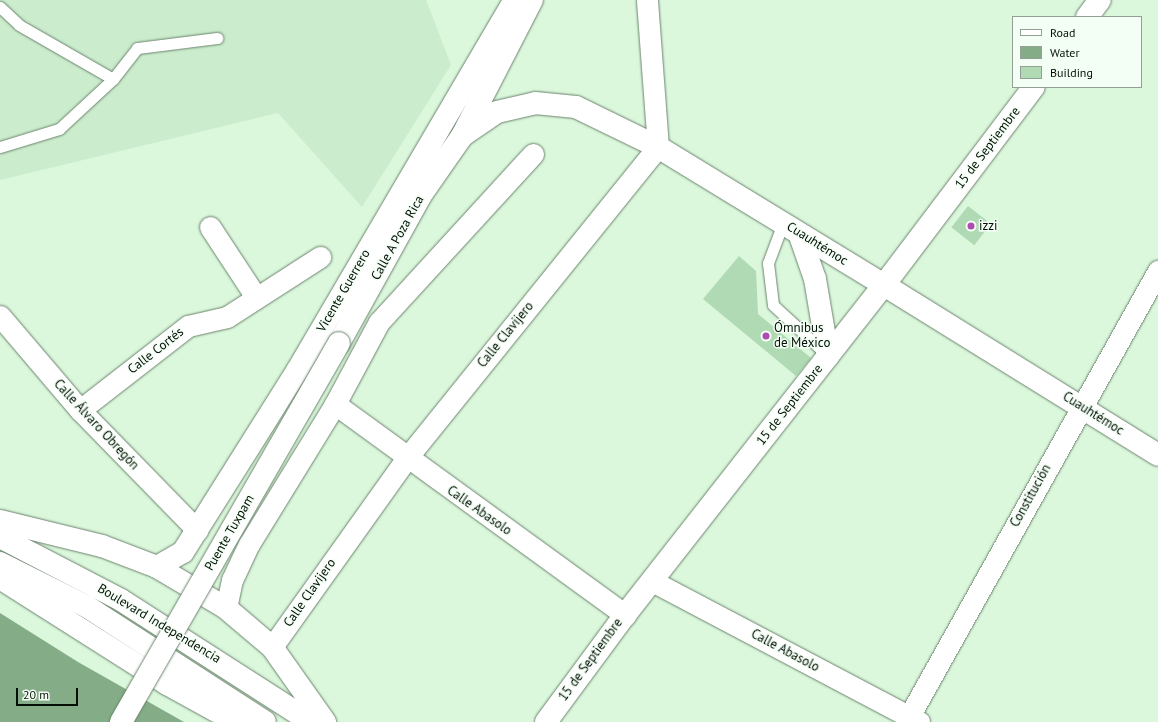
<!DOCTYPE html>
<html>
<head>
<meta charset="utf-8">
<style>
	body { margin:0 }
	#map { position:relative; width:1158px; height:722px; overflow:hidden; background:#dbf7dc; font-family:"PT Sans",sans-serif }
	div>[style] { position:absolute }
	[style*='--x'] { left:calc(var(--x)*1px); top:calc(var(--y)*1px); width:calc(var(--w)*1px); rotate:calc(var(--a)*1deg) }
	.built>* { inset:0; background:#cbeccd }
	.water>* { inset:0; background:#84ad87 }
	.building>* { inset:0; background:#b0dab3; transform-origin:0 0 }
	.roads { filter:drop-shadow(0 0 1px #6b846d) drop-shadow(0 0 1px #6b846d) }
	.lane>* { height:11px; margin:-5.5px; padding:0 5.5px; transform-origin:5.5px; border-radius:5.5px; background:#fff }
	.street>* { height:21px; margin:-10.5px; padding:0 10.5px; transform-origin:10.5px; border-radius:10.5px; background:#fff }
	.secondary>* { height:22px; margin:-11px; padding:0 11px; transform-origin:11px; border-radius:11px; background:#fff }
	.primary>* { height:22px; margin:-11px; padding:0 11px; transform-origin:11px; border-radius:11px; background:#fff }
	.highway>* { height:22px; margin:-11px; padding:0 11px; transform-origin:11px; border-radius:11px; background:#fff }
	.bridges { filter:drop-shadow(0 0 1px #6b846d) drop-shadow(0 0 1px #6b846d) }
	.highway-bridge>* { height:22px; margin:-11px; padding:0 11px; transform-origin:11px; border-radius:11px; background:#fff }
	.dots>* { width:11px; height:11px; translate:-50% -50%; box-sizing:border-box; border:2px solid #f3fff4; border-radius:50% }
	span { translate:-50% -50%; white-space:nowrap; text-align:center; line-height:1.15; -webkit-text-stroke:3px #f3fff4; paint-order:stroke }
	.street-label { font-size:13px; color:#060f07 }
	.poi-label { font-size:13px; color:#060f07 }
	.left { translate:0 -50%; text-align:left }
	.legend { position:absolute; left:1012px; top:16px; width:130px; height:72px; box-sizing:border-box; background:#f3fff4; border:1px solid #949f95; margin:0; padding:5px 7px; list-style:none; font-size:12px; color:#060f07 }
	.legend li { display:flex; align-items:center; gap:8px; height:20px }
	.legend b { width:20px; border:1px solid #949f95 }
	.scale { position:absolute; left:16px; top:688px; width:62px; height:18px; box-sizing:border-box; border:2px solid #060f07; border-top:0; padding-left:5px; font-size:12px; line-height:14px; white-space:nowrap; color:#060f07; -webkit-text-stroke:3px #f3fff4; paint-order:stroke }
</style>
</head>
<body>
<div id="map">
	<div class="built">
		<i style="clip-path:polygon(0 0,426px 0,451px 65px,362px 207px,278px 113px,0 180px)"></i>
	</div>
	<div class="water">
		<i style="clip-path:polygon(0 613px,78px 662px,184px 722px,0 722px)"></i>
	</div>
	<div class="building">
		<i style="left:968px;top:206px;width:29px;height:27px;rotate:38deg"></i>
		<i style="clip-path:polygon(739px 256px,756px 271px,758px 314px,811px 358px,796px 376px,703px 299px)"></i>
	</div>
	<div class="roads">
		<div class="lane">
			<i style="--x:0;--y:7;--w:26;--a:43"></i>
			<i style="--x:19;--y:25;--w:108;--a:29.9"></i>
			<i style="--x:0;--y:147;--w:62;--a:-17"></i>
			<i style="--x:59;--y:129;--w:74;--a:-42.8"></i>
			<i style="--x:113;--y:79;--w:39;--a:-52"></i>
			<i style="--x:137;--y:48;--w:81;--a:-7.1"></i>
			<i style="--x:783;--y:223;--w:43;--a:110.6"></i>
			<i style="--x:768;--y:263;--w:42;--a:83.2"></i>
			<i style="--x:773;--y:305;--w:71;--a:42.7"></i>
		</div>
		<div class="street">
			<i style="--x:210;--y:227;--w:84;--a:56.7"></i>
			<i style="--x:0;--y:316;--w:123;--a:49.6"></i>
			<i style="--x:80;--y:410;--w:168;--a:45.7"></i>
			<i style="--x:335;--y:404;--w:359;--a:36"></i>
			<i style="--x:80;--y:410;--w:137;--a:-37.9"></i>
			<i style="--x:188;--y:326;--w:40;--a:-13"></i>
			<i style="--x:227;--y:317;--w:111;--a:-32.8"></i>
			<i style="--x:652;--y:581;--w:302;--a:27.8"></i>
			<i style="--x:226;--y:608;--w:29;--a:-78"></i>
			<i style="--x:232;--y:580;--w:40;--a:-65"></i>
			<i style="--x:249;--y:544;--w:164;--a:-58.4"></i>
			<i style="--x:335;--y:404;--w:93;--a:-61.8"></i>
			<i style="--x:379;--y:322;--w:228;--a:-47.5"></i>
			<i style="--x:272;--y:647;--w:231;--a:-54.5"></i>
			<i style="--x:406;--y:459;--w:401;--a:-51.1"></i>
			<i style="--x:658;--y:147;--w:147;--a:-94.3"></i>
			<i style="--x:906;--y:722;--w:517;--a:-60.81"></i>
		</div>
		<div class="secondary">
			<i style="--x:462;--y:136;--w:153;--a:-62.8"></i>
			<i style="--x:0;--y:521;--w:105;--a:13.8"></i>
			<i style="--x:102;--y:546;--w:59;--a:20.9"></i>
			<i style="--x:157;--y:567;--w:80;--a:30.7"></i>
			<i style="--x:226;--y:608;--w:60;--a:40.3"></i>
			<i style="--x:272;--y:647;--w:92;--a:54.8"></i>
			<i style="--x:0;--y:537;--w:136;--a:27.5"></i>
			<i style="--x:121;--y:600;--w:226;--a:32.7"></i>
			<i style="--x:0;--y:563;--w:96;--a:26.6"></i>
			<i style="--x:86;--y:606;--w:213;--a:32.9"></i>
			<i style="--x:157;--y:567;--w:30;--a:-30"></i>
			<i style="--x:183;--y:552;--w:214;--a:-57.8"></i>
			<i style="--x:297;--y:371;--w:430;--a:-59.6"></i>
			<i style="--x:0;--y:578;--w:198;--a:32.4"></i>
			<i style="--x:167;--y:684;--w:79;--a:28.8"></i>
			<i style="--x:546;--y:722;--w:133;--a:-53.6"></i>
			<i style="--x:625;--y:615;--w:420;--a:-51.9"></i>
			<i style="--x:884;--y:285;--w:322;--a:31.8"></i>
		</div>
		<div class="primary">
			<i style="--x:1087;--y:17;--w:21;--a:-53"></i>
			<i style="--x:462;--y:136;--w:42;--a:-34.4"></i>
			<i style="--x:497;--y:112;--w:39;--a:-13"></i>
			<i style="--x:535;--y:103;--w:41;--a:5.6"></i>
			<i style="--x:576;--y:107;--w:91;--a:26"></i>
			<i style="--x:658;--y:147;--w:265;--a:31.4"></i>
			<i style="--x:884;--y:285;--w:248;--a:-52.9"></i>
			<i style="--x:800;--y:236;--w:46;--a:70.8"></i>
			<i style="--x:815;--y:279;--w:78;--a:80.4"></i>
		</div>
		<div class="highway">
			<i style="--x:339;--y:343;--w:169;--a:-61"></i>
			<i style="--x:421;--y:195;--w:72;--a:-55.2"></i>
		</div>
	</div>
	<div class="bridges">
		<div class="highway-bridge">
			<i style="--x:121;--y:722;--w:437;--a:-60.1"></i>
		</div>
	</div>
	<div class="dots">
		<i style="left:971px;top:226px;background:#af4bb1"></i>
		<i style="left:766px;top:336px;background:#af4bb1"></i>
	</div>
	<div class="street-label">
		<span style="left:988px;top:148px;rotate:-53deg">15 de Septiembre</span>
		<span style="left:398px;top:238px;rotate:-61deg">Calle A Poza Rica</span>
		<span style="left:817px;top:244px;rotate:32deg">Cuauhtémoc</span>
		<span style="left:344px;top:291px;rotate:-60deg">Vicente Guerrero</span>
		<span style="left:506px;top:335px;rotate:-51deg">Calle Clavijero</span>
		<span style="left:156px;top:351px;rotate:-38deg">Calle Cortés</span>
		<span style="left:790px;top:405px;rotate:-52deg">15 de Septiembre</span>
		<span style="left:1093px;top:414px;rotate:32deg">Cuauhtémoc</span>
		<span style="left:96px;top:425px;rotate:47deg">Calle Álvaro Obregón</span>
		<span style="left:1031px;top:496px;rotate:-61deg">Constitución</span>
		<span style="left:479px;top:511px;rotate:35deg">Calle Abasolo</span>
		<span style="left:230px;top:533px;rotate:-60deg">Puente Tuxpam</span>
		<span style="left:310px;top:593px;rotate:-55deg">Calle Clavijero</span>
		<span style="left:159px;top:624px;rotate:31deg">Boulevard Independencia</span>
		<span style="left:785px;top:651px;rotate:28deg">Calle Abasolo</span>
		<span style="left:591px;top:660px;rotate:-54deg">15 de Septiembre</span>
	</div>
	<div class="poi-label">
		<span class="left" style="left:979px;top:226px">izzi</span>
		<span class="left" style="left:774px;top:336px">Ómnibus<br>de México</span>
	</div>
	<ul class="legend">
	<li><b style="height:5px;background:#fff"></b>Road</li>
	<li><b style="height:11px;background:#84ad87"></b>Water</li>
	<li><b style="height:11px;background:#b0dab3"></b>Building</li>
	</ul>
	<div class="scale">20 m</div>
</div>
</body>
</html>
